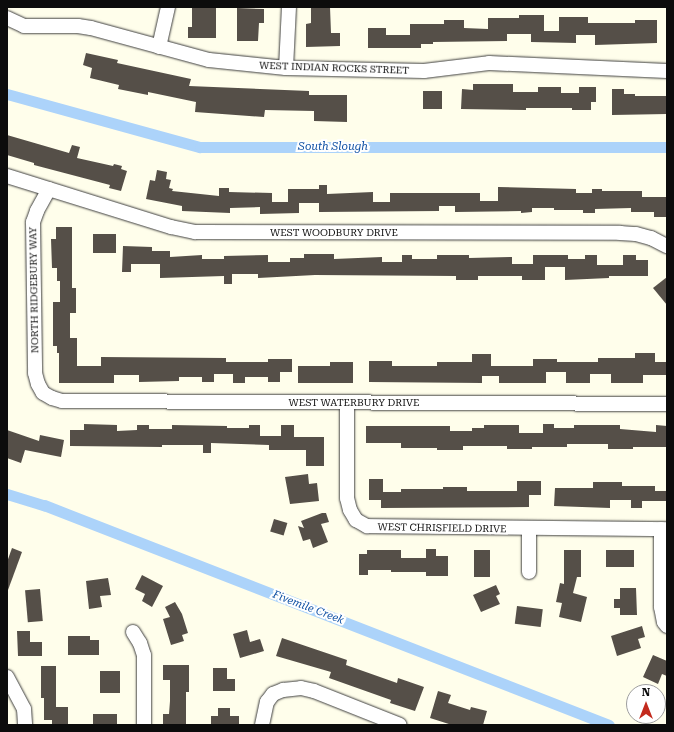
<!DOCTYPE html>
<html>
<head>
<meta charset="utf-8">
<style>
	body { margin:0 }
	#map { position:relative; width:674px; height:732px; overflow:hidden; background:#fffeeb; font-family:"Roboto Serif",serif }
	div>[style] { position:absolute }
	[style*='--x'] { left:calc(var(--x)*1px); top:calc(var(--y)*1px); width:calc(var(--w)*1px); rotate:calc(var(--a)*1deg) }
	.canal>* { height:11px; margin:-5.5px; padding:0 5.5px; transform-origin:5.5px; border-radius:5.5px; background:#acd3fa }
	.building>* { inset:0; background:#554f48; transform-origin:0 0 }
	.roads { filter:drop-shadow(0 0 1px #3f3f3f) drop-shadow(0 0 1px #3f3f3f) }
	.minor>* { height:14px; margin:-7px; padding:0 7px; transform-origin:7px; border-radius:7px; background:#fff }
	span { translate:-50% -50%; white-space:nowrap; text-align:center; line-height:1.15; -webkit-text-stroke:4px #fff; paint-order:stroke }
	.street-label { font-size:10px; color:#0c0c0c }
	.water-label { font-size:11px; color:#0f50a4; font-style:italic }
	.frame { position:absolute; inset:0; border:8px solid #0c0c0c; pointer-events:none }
	.north { position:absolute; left:626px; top:684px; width:40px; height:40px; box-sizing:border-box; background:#fff; border:1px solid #9e9e9e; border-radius:50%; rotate:0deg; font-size:11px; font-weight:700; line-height:16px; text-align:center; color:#0c0c0c }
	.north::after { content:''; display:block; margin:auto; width:14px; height:18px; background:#c32a1d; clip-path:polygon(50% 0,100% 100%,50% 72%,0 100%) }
</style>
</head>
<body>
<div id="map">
	<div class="canal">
		<i style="--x:7;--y:94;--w:200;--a:15.4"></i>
		<i style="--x:200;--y:147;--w:467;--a:0"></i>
		<i style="--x:7;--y:494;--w:39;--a:17"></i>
		<i style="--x:44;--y:505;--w:606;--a:21.27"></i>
	</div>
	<div class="building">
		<i style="clip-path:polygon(192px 7px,216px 7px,216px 38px,188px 38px,188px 27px,192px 27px)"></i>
		<i style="clip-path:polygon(311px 7px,330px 7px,331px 33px,340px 33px,340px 46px,306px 47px,306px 24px,311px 23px)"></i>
		<i style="clip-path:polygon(237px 8px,264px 9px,264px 23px,259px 23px,258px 41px,237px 41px)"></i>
		<i style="clip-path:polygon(519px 15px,544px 15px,544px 31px,559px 31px,559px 17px,588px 17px,588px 23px,635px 23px,635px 20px,657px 20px,657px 43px,595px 45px,595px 35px,576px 35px,576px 43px,531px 42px,531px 34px,507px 34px,507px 41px,433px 42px,433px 44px,421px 44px,421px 48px,368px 48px,368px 28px,386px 28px,386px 35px,410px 35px,410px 24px,444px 24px,444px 20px,464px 20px,464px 28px,488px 29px,488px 18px,519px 18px)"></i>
		<i style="clip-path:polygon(86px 53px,118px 60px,117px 63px,191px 79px,189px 86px,309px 91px,309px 95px,347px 95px,347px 122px,314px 121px,314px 111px,265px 110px,264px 117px,195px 112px,196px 102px,148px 92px,148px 95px,118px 89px,119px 85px,90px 78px,92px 68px,83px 65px)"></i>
		<i style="clip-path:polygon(473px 84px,513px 84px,513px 92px,538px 92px,538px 87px,561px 87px,561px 93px,579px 93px,579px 87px,596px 87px,596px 102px,591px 102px,591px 110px,572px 110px,572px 108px,526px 108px,526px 110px,461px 109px,462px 89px,473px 90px)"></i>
		<i style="clip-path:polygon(612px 89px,624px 89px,624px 94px,635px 94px,635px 96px,667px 96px,667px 114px,612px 115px)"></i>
		<i style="left:423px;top:91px;width:19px;height:18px"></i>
		<i style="clip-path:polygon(7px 135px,69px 153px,72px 145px,80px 147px,77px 158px,113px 166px,114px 164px,122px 166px,121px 169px,127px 171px,121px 191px,109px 188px,110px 185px,34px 165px,34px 163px,7px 155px)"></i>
		<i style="clip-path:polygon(157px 170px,167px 172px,166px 179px,171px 180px,169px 188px,173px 189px,172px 191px,219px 196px,219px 188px,229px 188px,229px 192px,272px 193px,272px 202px,288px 202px,288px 189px,319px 189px,319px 185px,327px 185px,327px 194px,373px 192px,373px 202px,390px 202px,390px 193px,480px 193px,480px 201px,498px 201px,498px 187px,576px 189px,576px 193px,592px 193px,592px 189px,602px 189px,602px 191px,642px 191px,642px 197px,667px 197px,667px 217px,654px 217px,654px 212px,631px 212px,631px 208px,595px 209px,595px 213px,583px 213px,583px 210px,554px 210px,554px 208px,532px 208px,532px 212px,521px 213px,521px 211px,455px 212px,455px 206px,439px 206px,439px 211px,319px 212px,319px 203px,299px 203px,299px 213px,260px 214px,260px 207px,230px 208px,230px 213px,182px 211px,182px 206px,146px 199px,150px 180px,155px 181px)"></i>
		<i style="clip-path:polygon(56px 227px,72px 227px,72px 288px,76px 288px,76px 313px,70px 313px,70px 338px,77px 338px,77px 366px,101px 366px,101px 357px,226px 358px,226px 362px,268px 362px,268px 359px,292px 359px,292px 372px,280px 372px,280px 382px,268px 382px,268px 377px,245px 377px,245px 383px,233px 383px,233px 374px,214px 374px,214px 382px,202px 382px,202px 377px,179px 377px,179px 381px,139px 382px,139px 375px,114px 375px,114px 383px,59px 383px,59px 353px,57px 353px,57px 346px,53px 346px,53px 302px,60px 302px,60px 281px,57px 281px,57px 268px,52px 268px,51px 239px,56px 239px)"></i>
		<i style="left:93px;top:234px;width:23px;height:19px"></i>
		<i style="clip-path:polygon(123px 246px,152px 247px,152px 251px,170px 251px,170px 257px,202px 255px,202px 259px,224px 259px,224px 256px,268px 255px,268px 262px,290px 262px,290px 258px,304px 258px,304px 254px,334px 254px,334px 259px,382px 257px,382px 262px,402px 262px,402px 255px,412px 255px,412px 259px,437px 259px,437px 255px,469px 255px,469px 258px,512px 257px,512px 264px,533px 264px,533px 255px,568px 255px,568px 259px,585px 259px,585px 255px,597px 255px,597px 265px,623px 265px,623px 255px,636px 255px,636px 260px,648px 260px,648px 276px,609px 276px,609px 278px,565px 280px,565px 267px,545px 267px,545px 280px,522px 280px,522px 276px,478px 276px,478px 280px,456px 280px,456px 276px,315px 275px,258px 278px,258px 274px,232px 274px,232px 284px,224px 284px,224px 276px,160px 278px,160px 264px,131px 264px,131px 272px,122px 272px)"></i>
		<i style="clip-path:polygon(667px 277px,667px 305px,653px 288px)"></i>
		<i style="clip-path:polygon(635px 353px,655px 353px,655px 362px,667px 362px,667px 375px,643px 375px,643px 383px,611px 383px,611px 374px,590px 374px,590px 383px,566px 383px,566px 372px,546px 372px,546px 383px,499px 383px,499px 376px,482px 376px,482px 383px,369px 382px,369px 361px,392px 361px,392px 366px,437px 366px,437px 362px,472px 362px,472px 354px,491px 354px,491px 366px,533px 366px,533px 359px,557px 359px,557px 362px,598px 362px,598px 358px,635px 358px)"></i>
		<i style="clip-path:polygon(330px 362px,353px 362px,353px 383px,298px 383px,298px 366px,330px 366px)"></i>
		<i style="clip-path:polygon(84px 424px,117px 425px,117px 431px,137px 430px,137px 425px,149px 425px,149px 429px,172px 429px,172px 425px,227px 426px,227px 428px,249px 428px,249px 425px,260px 425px,260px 436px,281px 436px,281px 425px,294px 425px,294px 437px,324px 437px,324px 466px,306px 466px,306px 450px,269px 450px,269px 445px,211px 443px,211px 453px,203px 453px,203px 445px,162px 445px,162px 447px,70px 446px,70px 430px,84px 430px)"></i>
		<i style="clip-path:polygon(543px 424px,554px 424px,554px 428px,574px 428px,574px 425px,620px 425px,620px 429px,656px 432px,656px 425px,667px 426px,667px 447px,633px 447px,633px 449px,608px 449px,608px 444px,567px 444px,567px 447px,532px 447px,532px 449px,507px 449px,507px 446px,463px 446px,463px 450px,437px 450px,437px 448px,401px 448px,401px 443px,366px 443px,366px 426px,450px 426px,450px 431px,472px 431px,472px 428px,484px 428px,484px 425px,519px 425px,519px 433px,543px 433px)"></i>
		<i style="clip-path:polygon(7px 430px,39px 441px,40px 435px,64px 440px,61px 457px,25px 450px,21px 463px,7px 458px)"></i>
		<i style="clip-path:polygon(308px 474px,309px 484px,317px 483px,319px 501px,290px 504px,285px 477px)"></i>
		<i style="clip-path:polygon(369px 479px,383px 479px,383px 492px,401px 492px,401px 489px,443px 489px,443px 487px,467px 487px,467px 491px,517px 491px,517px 481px,541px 481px,541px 495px,529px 495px,529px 507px,381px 508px,381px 500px,369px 500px)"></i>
		<i style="clip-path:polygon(593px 482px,622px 482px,622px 486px,655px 486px,655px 491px,667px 491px,667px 501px,642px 501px,642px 508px,631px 508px,631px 500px,610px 500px,610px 508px,554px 506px,555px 488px,593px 488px)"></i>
		<i style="clip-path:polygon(322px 513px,326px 513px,329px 522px,321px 524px,328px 542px,313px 548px,310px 539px,303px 541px,298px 526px,304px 528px,301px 521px)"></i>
		<i style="left:274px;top:519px;width:14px;height:13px;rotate:17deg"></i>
		<i style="clip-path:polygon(12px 548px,22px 552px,8px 590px,7px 562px)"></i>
		<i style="clip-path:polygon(426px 549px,436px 549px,436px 556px,448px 556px,448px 576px,426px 576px,426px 572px,391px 572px,391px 570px,368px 570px,368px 575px,359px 575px,359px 554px,367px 554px,367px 550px,401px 550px,401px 558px,426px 558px)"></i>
		<i style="left:474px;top:550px;width:16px;height:27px"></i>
		<i style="clip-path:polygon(564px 550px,581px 550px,581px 577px,577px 577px,573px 593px,587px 597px,581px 622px,559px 617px,562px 603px,556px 602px,560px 583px,564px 584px)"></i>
		<i style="left:606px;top:550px;width:28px;height:17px"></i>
		<i style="clip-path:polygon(142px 575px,163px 586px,152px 607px,142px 601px,145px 594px,135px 589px)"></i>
		<i style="clip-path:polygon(108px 578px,111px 595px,100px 596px,102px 607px,89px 609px,86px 581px)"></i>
		<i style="clip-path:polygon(496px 585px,500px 594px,496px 596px,500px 604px,481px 612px,473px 595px)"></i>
		<i style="clip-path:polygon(620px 588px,636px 588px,637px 615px,620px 615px,620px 608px,614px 608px,614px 599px,620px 599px)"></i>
		<i style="left:40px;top:589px;width:32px;height:15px;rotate:85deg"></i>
		<i style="clip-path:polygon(175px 602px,182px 614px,188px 633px,182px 635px,184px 641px,171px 645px,163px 619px,170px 617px,165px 607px)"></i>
		<i style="left:517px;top:606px;width:26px;height:18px;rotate:7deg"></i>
		<i style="clip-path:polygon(642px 626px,645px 637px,638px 639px,641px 648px,617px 656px,611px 636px)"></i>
		<i style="clip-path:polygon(247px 630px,250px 642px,260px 639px,264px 651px,240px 658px,233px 634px)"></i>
		<i style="clip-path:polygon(17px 631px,30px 631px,30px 642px,42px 642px,42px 656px,18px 656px)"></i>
		<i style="clip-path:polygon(68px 636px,90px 636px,90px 640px,99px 640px,99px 655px,68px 655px)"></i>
		<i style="clip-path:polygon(282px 638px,347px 660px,346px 665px,397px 683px,398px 678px,424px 687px,415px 711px,390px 703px,391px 700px,329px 678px,331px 672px,276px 656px)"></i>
		<i style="clip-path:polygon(653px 655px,667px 661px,667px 676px,662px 674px,658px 684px,643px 677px)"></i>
		<i style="clip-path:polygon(163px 665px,189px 665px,189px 692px,186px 692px,186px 725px,163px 725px,163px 714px,169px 714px,170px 701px,170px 680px,163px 680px)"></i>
		<i style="clip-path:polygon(41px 666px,56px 666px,56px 707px,68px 707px,68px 725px,52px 725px,52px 720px,44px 720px,44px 698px,41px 698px)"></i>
		<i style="clip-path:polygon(213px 668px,227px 668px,227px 679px,235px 679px,235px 691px,213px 691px)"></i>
		<i style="left:100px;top:671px;width:20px;height:22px"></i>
		<i style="clip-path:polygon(438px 691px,451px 695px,448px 703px,470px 710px,471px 707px,487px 711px,483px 725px,452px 725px,430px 718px)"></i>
		<i style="clip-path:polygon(218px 708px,230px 708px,230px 716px,239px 716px,239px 725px,211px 725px,211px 716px,218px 716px)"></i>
		<i style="left:117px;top:714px;width:11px;height:24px;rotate:90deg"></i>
	</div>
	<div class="roads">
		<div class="minor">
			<i style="--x:7;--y:18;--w:19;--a:25"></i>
			<i style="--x:24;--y:26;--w:54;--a:0"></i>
			<i style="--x:78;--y:26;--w:13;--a:9"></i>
			<i style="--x:91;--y:28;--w:122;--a:15.2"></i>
			<i style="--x:209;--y:60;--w:77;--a:5.9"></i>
			<i style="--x:286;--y:68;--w:138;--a:1.2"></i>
			<i style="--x:424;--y:71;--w:65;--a:-7"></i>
			<i style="--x:489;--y:63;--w:178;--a:2.6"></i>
			<i style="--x:159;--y:47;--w:41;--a:-77.3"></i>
			<i style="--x:286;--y:68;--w:61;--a:-87.2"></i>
			<i style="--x:7;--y:176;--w:172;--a:17.3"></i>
			<i style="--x:171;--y:227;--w:25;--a:12"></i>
			<i style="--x:195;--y:232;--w:425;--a:0.1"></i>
			<i style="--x:620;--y:233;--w:16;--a:4"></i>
			<i style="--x:636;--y:234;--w:16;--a:15"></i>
			<i style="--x:651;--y:238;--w:18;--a:27"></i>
			<i style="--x:49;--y:189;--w:25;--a:119"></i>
			<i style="--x:37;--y:211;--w:12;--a:110"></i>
			<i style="--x:33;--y:222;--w:151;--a:89.2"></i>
			<i style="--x:35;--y:373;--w:11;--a:75"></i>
			<i style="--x:38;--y:384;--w:10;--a:61"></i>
			<i style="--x:43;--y:393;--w:10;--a:29"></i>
			<i style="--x:52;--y:398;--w:10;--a:17"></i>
			<i style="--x:62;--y:401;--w:605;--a:0.28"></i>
			<i style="--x:347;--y:403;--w:95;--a:90"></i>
			<i style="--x:347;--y:498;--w:12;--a:76"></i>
			<i style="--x:350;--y:510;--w:12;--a:59"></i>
			<i style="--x:356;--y:520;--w:13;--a:29"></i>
			<i style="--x:367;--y:526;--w:300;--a:0.6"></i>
			<i style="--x:529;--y:529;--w:43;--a:90"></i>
			<i style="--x:661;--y:529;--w:78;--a:90"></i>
			<i style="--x:661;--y:607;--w:15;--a:79"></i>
			<i style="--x:664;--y:622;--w:5;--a:53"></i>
			<i style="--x:133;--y:632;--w:13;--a:58"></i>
			<i style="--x:140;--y:643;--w:13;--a:72"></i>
			<i style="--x:144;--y:655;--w:70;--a:90"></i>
			<i style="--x:7;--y:677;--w:36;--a:62"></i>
			<i style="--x:24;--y:709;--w:16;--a:86"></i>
			<i style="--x:262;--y:725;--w:24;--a:-78"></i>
			<i style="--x:267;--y:702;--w:10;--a:-53"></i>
			<i style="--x:273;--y:694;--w:11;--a:-22"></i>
			<i style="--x:283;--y:690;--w:18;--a:-6"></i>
			<i style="--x:301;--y:688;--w:13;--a:13"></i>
			<i style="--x:314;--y:691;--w:92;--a:21.6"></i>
		</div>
	</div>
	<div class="street-label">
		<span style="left:334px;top:68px;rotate:2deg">WEST INDIAN ROCKS STREET</span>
		<span style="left:334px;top:233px">WEST WOODBURY DRIVE</span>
		<span style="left:34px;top:290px;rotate:-91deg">NORTH RIDGEBURY WAY</span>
		<span style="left:354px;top:403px">WEST WATERBURY DRIVE</span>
		<span style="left:442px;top:528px;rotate:1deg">WEST CHRISFIELD DRIVE</span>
	</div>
	<div class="water-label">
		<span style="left:333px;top:147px">South Slough</span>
		<span style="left:308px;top:608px;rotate:21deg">Fivemile Creek</span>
	</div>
	<div class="frame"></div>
	<div class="north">N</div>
</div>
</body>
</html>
